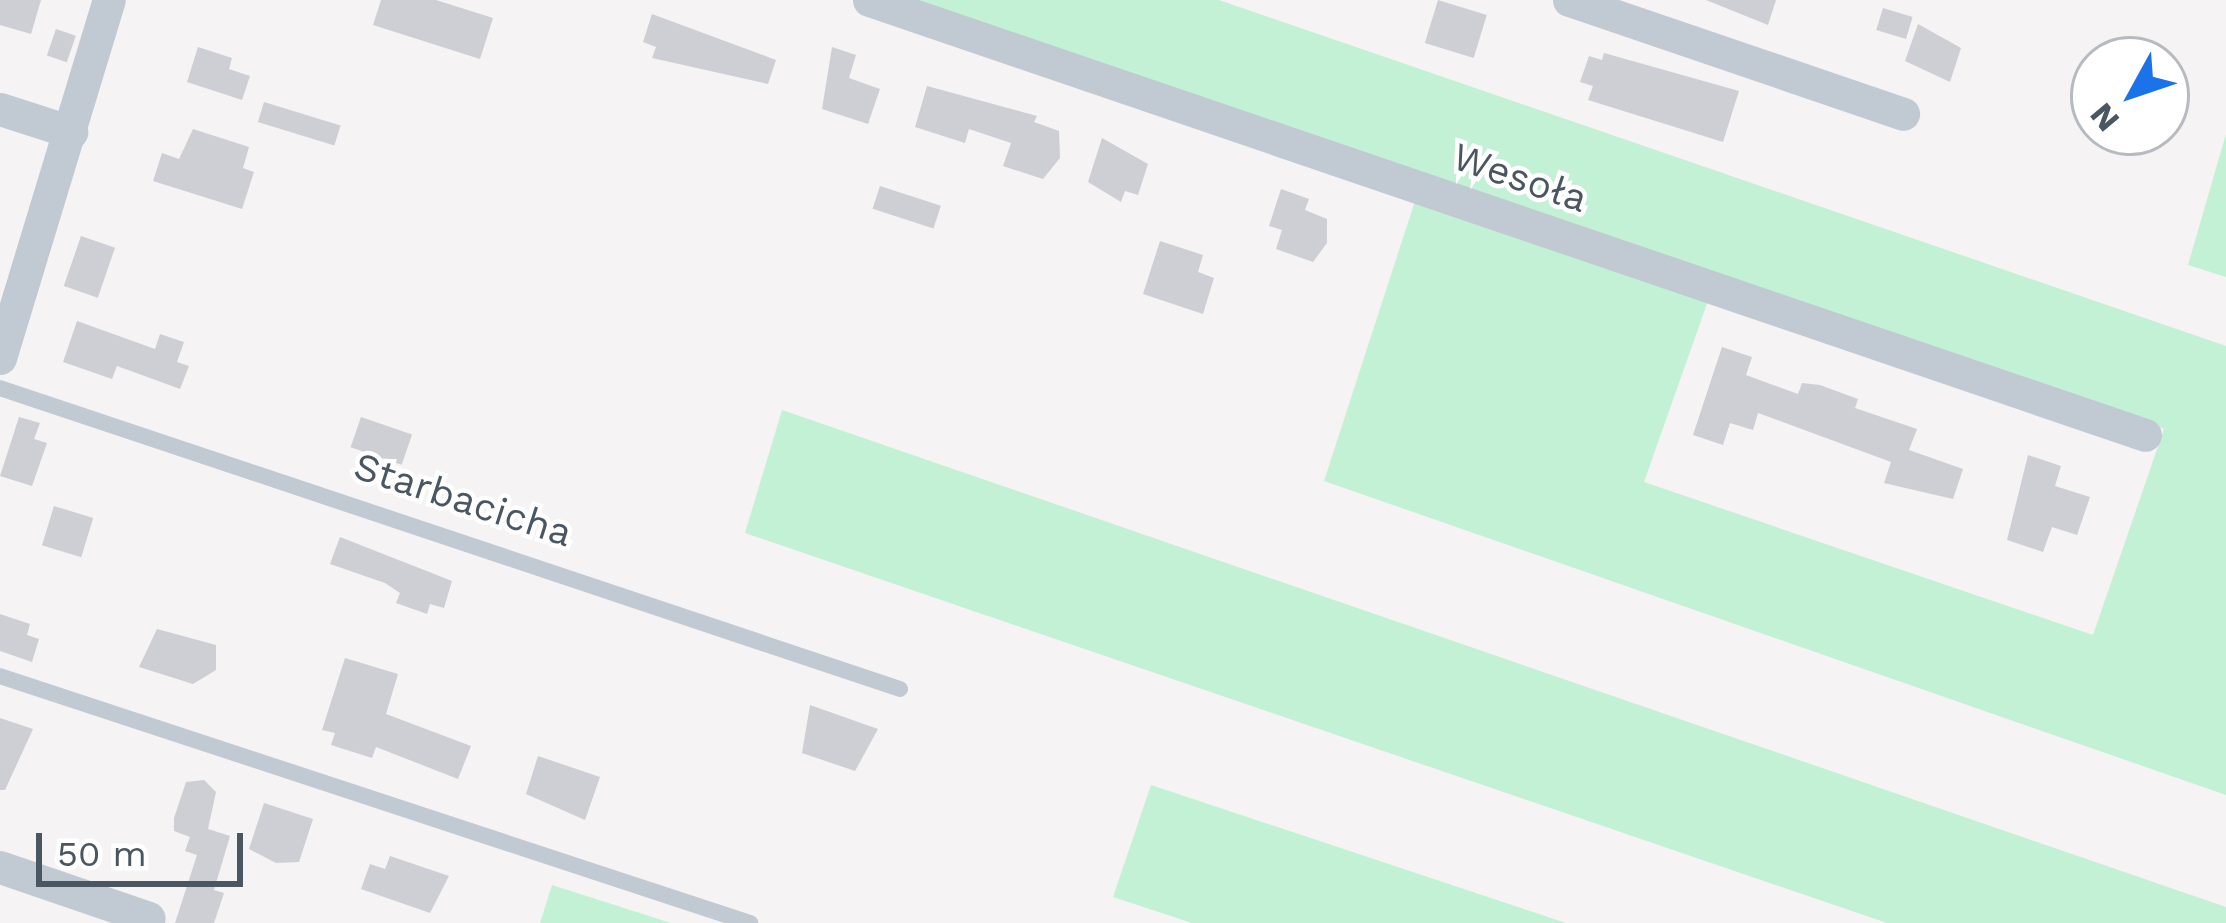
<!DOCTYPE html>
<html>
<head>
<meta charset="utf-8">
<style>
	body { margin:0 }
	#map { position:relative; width:2226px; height:923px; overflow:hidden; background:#f5f3f3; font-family:"Work Sans",sans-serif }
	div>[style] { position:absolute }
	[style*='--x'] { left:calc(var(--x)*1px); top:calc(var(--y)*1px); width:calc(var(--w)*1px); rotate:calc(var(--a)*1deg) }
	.green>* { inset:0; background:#c3f1d5 }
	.building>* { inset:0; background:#cdcfd5; transform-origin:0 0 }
	.service>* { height:16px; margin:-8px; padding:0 8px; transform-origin:8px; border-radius:8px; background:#c1cad2 }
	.minor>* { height:33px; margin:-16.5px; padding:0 16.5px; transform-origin:16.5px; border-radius:16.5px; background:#c1cad2 }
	span { translate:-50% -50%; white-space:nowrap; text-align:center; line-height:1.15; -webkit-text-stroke:9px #fff; paint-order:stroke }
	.street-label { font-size:39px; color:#4a5661 }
	.north { position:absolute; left:2070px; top:36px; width:120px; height:120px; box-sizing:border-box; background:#fff; border:3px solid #b7bbc0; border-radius:50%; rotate:230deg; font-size:33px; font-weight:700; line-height:48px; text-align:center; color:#4a5661 }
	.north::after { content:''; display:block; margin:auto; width:42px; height:54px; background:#1a73e8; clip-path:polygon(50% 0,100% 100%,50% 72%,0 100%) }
	.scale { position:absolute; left:36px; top:833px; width:207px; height:54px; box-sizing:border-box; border:6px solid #4a5661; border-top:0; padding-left:15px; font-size:36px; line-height:42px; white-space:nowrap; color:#4a5661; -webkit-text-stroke:9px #fff; paint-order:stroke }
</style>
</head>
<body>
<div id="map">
	<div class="green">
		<i style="clip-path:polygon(908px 0,1219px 0,2226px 346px,2226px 795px,1324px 481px,1416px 198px,1709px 298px,1644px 482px,2093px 635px,2164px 429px)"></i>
		<i style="clip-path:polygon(2226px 134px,2226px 277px,2188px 265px)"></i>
		<i style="clip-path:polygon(782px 410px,2226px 907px,2226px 923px,1887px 923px,745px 533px)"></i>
		<i style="clip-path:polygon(1151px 785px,1566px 923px,1192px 923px,1113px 897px)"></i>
		<i style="clip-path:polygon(552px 885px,671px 923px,540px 923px)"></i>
	</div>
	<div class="building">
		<i style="clip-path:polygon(0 0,41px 0,31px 34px,0 25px)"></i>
		<i style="clip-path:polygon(381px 0,436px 0,493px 18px,480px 59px,373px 25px)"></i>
		<i style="left:1438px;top:0;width:51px;height:45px;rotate:17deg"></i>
		<i style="clip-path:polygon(1706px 0,1776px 0,1768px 25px)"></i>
		<i style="left:1883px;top:8px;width:31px;height:23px;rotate:17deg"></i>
		<i style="clip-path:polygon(652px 14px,776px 60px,768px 84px,652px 58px,656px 47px,643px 42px)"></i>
		<i style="clip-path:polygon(1918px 24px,1961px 48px,1950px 82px,1905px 61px)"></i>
		<i style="left:56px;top:29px;width:21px;height:28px;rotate:19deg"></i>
		<i style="clip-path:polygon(198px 47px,232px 58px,229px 69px,250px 76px,242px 100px,187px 82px)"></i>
		<i style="clip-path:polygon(832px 47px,856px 55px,849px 78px,880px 89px,868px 124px,822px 109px)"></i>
		<i style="clip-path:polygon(1604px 53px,1739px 91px,1723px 142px,1588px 100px,1593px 86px,1580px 82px,1589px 56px,1602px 60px)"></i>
		<i style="clip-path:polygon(927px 86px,1037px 116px,1034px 122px,1059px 131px,1060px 158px,1043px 179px,1003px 166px,1011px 143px,969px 129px,965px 143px,915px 127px)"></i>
		<i style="left:264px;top:102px;width:80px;height:21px;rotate:17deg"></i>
		<i style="clip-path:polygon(193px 129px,249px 147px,243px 168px,254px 172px,242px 209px,153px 181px,162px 153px,179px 159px)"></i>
		<i style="clip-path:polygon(1102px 138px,1148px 164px,1138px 195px,1125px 191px,1121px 202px,1088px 182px)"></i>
		<i style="left:880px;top:186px;width:64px;height:24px;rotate:18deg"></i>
		<i style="clip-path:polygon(1281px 189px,1309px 199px,1305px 210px,1327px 219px,1327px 243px,1313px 262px,1276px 249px,1282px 230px,1269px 226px)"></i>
		<i style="left:81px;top:236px;width:36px;height:53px;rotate:19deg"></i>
		<i style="clip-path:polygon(1160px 241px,1203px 255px,1198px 272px,1214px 278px,1203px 314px,1143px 294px)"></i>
		<i style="clip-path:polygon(77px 321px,155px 349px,160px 334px,184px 342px,177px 362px,189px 366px,180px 389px,117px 366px,112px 379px,63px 362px)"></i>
		<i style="clip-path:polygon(1722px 347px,1752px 357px,1746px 375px,1798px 394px,1802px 383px,1820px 385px,1858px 399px,1855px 408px,1917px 429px,1909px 450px,1963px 469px,1953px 499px,1884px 483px,1891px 462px,1758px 413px,1753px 430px,1730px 423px,1723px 445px,1693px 435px)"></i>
		<i style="clip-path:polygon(19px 417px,40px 423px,34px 439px,47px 443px,32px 486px,0 476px)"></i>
		<i style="left:361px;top:417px;width:54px;height:32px;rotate:19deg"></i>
		<i style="clip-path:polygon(2028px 455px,2061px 466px,2055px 486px,2090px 497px,2077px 535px,2052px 527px,2043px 552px,2007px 540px)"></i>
		<i style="left:54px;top:506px;width:41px;height:41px;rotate:17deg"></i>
		<i style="clip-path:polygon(340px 537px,452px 581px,444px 608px,430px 604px,427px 614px,396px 603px,400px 593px,385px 583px,330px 564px)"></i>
		<i style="clip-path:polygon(0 614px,30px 624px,27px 635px,39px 639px,32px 662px,0 651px)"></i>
		<i style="clip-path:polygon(157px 629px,216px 645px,216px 670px,193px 684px,139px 667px)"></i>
		<i style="clip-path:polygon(345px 658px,398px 674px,386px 714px,471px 746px,458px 779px,376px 747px,372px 758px,331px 745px,335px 733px,322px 730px)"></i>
		<i style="clip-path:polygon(810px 705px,878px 729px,855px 771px,802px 753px)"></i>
		<i style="clip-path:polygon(0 718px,33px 729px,5px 790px,0 790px)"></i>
		<i style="clip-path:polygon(538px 756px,600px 777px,585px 820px,526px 794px)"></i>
		<i style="clip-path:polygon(204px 780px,216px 792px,208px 829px,230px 836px,214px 890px,224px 893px,214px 923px,175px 923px,197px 855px,185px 851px,190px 837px,174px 831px,174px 818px,186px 782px)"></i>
		<i style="clip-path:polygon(264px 803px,313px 819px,299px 862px,276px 863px,249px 849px)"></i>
		<i style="clip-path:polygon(390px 856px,449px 876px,430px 913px,361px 889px,370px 864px,385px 869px)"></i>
	</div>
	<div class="service">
		<i style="--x:0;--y:388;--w:949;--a:18.49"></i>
		<i style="--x:0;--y:676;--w:790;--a:18.23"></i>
	</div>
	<div class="minor">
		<i style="--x:869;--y:0;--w:1348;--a:18.82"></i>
		<i style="--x:1569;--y:0;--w:353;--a:18.8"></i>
		<i style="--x:0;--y:109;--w:75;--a:17.9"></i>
		<i style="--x:0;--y:358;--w:374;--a:-73.1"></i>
		<i style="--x:0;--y:867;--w:157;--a:18.9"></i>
	</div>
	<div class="street-label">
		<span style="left:1520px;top:178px;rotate:19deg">Wesoła</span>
		<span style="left:463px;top:500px;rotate:18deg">Starbacicha</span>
	</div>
	<div class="north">N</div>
	<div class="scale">50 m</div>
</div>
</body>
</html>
